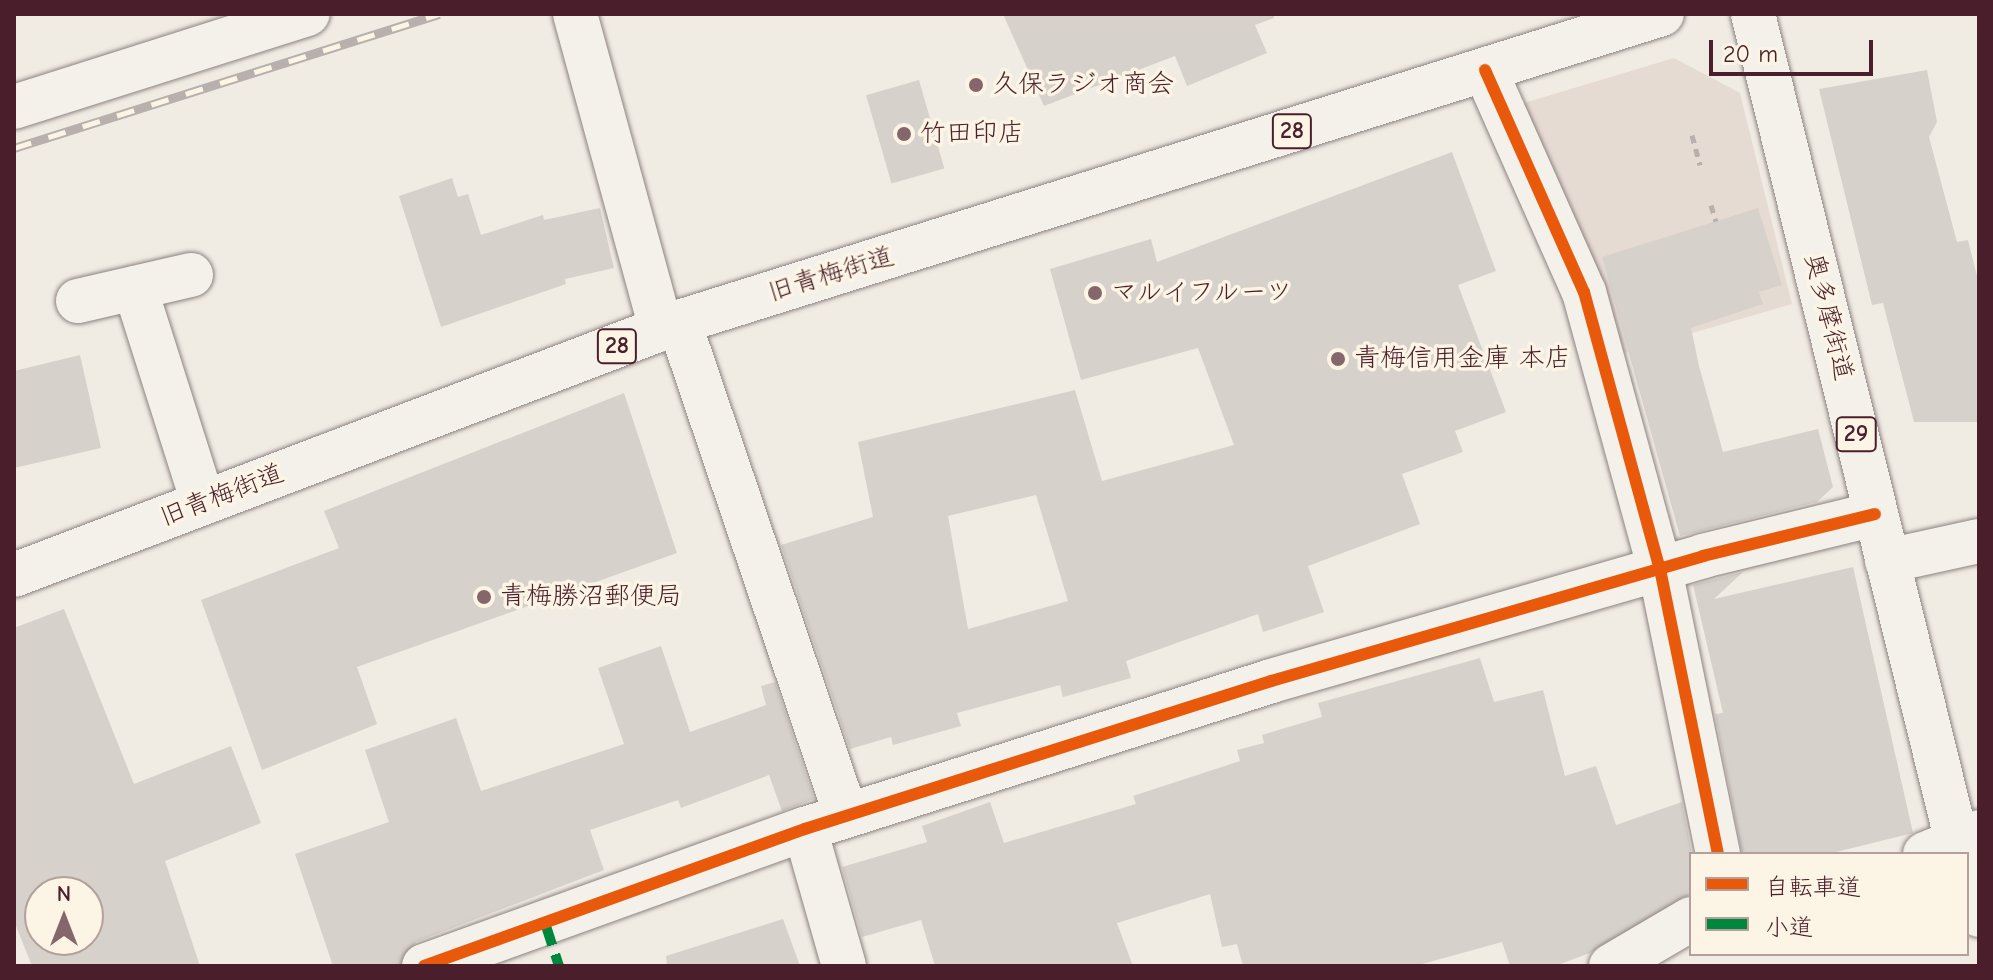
<!DOCTYPE html>
<html>
<head>
<meta charset="utf-8">
<style>
	body { margin:0 }
	#map { position:relative; width:1993px; height:980px; overflow:hidden; background:#f0ebe3; font-family:"Comic Neue","Klee One",sans-serif }
	div>[style] { position:absolute }
	[style*='--x'] { left:calc(var(--x)*1px); top:calc(var(--y)*1px); width:calc(var(--w)*1px); rotate:calc(var(--a)*1deg) }
	.built>* { inset:0; background:#e6dbd2 }
	.building>* { inset:0; background:#d7d1cc; transform-origin:0 0 }
	.path>* { height:5px; margin-top:-2.5px; transform-origin:0; background:repeating-linear-gradient(90deg,#b7b0ad 0 8px,transparent 0 14px) }
	.roads { filter:drop-shadow(0 0 2px #8d8281) drop-shadow(0 0 2px #8d8281) }
	.minor>* { height:44px; margin:-22px; padding:0 22px; transform-origin:22px; border-radius:22px; background:#f4f1eb }
	.major>* { height:44px; margin:-22px; padding:0 22px; transform-origin:22px; border-radius:22px; background:#f4f1eb }
	.rail>* { height:9px; margin-top:-4.5px; transform-origin:0; background:repeating-linear-gradient(90deg,#fcf5e5 0 18px,#b7b0ad 0 36px); box-sizing:border-box; border-block:2px solid #b7b0ad }
	.quiet>* { height:10px; margin-top:-5px; transform-origin:0; background:repeating-linear-gradient(90deg,#00873e 0 20px,transparent 0 30px) }
	.cycleway>* { height:12px; margin:-6px; padding:0 6px; transform-origin:6px; border-radius:6px; background:#e8590c }
	.dots>* { width:22px; height:22px; translate:-50% -50%; box-sizing:border-box; border:4px solid #fcf5e5; border-radius:50% }
	span { translate:-50% -50%; white-space:nowrap; text-align:center; line-height:1.15; -webkit-text-stroke:7px #fcf5e5; paint-order:stroke }
	.shield-label span { padding:2px 6px; background:#fcf5e5; border:2px solid; border-radius:6px; -webkit-text-stroke-width:0 }
	.shield-label { font-size:24px; color:#4a1f2b; font-weight:700 }
	.poi-label { font-size:26px; color:#4a1f2b }
	.left { translate:0 -50%; text-align:left }
	.street-label { font-size:26px; color:#4a1f2b }
	.frame { position:absolute; inset:0; border:16px solid #4a1f2b; pointer-events:none }
	.legend { position:absolute; left:1689px; top:852px; width:280px; height:104px; box-sizing:border-box; background:#fcf5e5; border:2px solid #b59f9b; margin:0; padding:10px 14px; list-style:none; font-size:24px; color:#4a1f2b }
	.legend li { display:flex; align-items:center; gap:16px; height:40px }
	.legend b { width:40px; border:2px solid #b59f9b }
	.north { position:absolute; left:24px; top:876px; width:80px; height:80px; box-sizing:border-box; background:#fcf5e5; border:2px solid #b59f9b; border-radius:50%; rotate:0deg; font-size:22px; font-weight:700; line-height:32px; text-align:center; color:#4a1f2b }
	.north::after { content:''; display:block; margin:auto; width:28px; height:36px; background:#84666b; clip-path:polygon(50% 0,100% 100%,50% 72%,0 100%) }
	.scale { position:absolute; left:1709px; top:40px; width:164px; height:36px; box-sizing:border-box; border:4px solid #4a1f2b; border-top:0; padding-left:10px; font-size:24px; line-height:28px; white-space:nowrap; color:#4a1f2b; -webkit-text-stroke:6px #fcf5e5; paint-order:stroke }
</style>
</head>
<body>
<div id="map">
	<div class="built">
		<i style="clip-path:polygon(1674px 58px,1740px 93px,1792px 304px,1620px 354px,1517px 105px)"></i>
	</div>
	<div class="building">
		<i style="clip-path:polygon(1003px 14px,1274px 14px,1274px 18px,1255px 25px,1267px 53px,1187px 86px,1175px 56px,1044px 106px)"></i>
		<i style="clip-path:polygon(1927px 70px,1937px 122px,1929px 137px,1957px 242px,1968px 240px,1979px 284px,1979px 422px,1914px 422px,1883px 303px,1872px 305px,1819px 89px)"></i>
		<i style="left:919px;top:80px;width:92px;height:55px;rotate:74deg"></i>
		<i style="clip-path:polygon(evenodd,1452px 152px,1496px 271px,1458px 285px,1506px 412px,1455px 431px,1463px 452px,1402px 474px,1420px 524px,1308px 566px,1324px 612px,1263px 632px,1258px 614px,1126px 661px,1131px 678px,1063px 697px,1060px 685px,957px 713px,961px 726px,893px 745px,891px 737px,850px 749px,781px 545px,873px 517px,858px 442px,1075px 390px,1102px 481px,1234px 445px,1198px 348px,1081px 380px,1050px 269px,1151px 239px,1157px 262px,1452px 152px,1036px 495px,1068px 601px,968px 629px,948px 516px,1036px 495px)"></i>
		<i style="clip-path:polygon(452px 178px,458px 197px,468px 194px,481px 235px,543px 215px,544px 220px,600px 208px,614px 268px,565px 279px,566px 284px,441px 327px,399px 196px)"></i>
		<i style="clip-path:polygon(1758px 208px,1782px 285px,1759px 292px,1763px 304px,1691px 328px,1699px 366px,1723px 452px,1818px 429px,1833px 487px,1817px 502px,1680px 536px,1602px 257px)"></i>
		<i style="clip-path:polygon(80px 355px,101px 448px,14px 468px,14px 371px)"></i>
		<i style="clip-path:polygon(624px 393px,677px 553px,357px 667px,377px 724px,262px 770px,201px 600px,339px 548px,324px 511px)"></i>
		<i style="clip-path:polygon(1853px 567px,1913px 833px,1828px 854px,1742px 854px,1715px 714px,1723px 713px,1693px 585px,1743px 572px,1714px 599px)"></i>
		<i style="clip-path:polygon(evenodd,64px 609px,134px 784px,231px 746px,261px 823px,165px 861px,200px 966px,32px 966px,14px 921px,14px 628px,64px 609px,40px 892px,88px 892px,88px 940px,40px 940px,40px 892px)"></i>
		<i style="clip-path:polygon(661px 646px,690px 732px,766px 705px,761px 686px,775px 682px,814px 799px,782px 811px,769px 775px,681px 808px,678px 800px,590px 830px,604px 870px,416px 942px,400px 966px,333px 966px,295px 854px,389px 822px,365px 750px,456px 718px,481px 791px,624px 744px,598px 668px)"></i>
		<i style="clip-path:polygon(1480px 658px,1494px 702px,1543px 690px,1565px 776px,1596px 766px,1616px 825px,1682px 802px,1692px 854px,1691px 894px,1590px 953px,1555px 966px,1510px 966px,1502px 942px,1415px 966px,1243px 966px,1237px 944px,1222px 947px,1210px 894px,1117px 923px,1133px 966px,935px 966px,921px 920px,862px 937px,842px 867px,927px 842px,922px 826px,990px 802px,1004px 843px,1136px 804px,1133px 796px,1240px 761px,1237px 750px,1264px 743px,1262px 735px,1322px 717px,1318px 703px)"></i>
		<i style="clip-path:polygon(783px 919px,800px 966px,667px 966px,666px 956px)"></i>
	</div>
	<div class="path">
		<i style="--x:1692;--y:135;--w:31;--a:75"></i>
		<i style="--x:1711;--y:205;--w:17;--a:73"></i>
	</div>
	<div class="roads">
		<div class="minor">
			<i style="--x:575;--y:14;--w:327;--a:74.7"></i>
			<i style="--x:1485;--y:70;--w:243;--a:66"></i>
			<i style="--x:1584;--y:292;--w:287;--a:74.7"></i>
			<i style="--x:1660;--y:569;--w:291;--a:78.5"></i>
			<i style="--x:14;--y:107;--w:308;--a:-17.6"></i>
			<i style="--x:135;--y:288;--w:225;--a:72.4"></i>
			<i style="--x:78;--y:301;--w:116;--a:-13"></i>
			<i style="--x:679;--y:322;--w:521;--a:71.29"></i>
			<i style="--x:1887;--y:561;--w:94;--a:-12.3"></i>
			<i style="--x:805;--y:829;--w:142;--a:74.1"></i>
			<i style="--x:1925;--y:854;--w:58;--a:-22.2"></i>
			<i style="--x:424;--y:966;--w:405;--a:-19.8"></i>
			<i style="--x:805;--y:829;--w:489;--a:-17.6"></i>
			<i style="--x:1271;--y:681;--w:450;--a:-16.1"></i>
			<i style="--x:1703;--y:556;--w:177;--a:-13.7"></i>
			<i style="--x:1611;--y:966;--w:93;--a:-30.4"></i>
		</div>
		<div class="major">
			<i style="--x:1753;--y:14;--w:865;--a:76.16"></i>
			<i style="--x:14;--y:575;--w:712;--a:-20.83"></i>
			<i style="--x:679;--y:322;--w:1030;--a:-17.4"></i>
			<i style="--x:1967;--y:882;--w:35;--a:70"></i>
		</div>
	</div>
	<div class="rail">
		<i style="--x:14;--y:148;--w:446;--a:-17.5"></i>
	</div>
	<div class="quiet">
		<i style="--x:546;--y:926;--w:42;--a:72"></i>
	</div>
	<div class="cycleway">
		<i style="--x:1485;--y:70;--w:243;--a:66"></i>
		<i style="--x:1584;--y:292;--w:287;--a:74.7"></i>
		<i style="--x:1660;--y:569;--w:291;--a:78.5"></i>
		<i style="--x:424;--y:966;--w:405;--a:-19.8"></i>
		<i style="--x:805;--y:829;--w:489;--a:-17.6"></i>
		<i style="--x:1271;--y:681;--w:450;--a:-16.1"></i>
		<i style="--x:1703;--y:556;--w:177;--a:-13.7"></i>
	</div>
	<div class="dots">
		<i style="left:976px;top:85px;background:#84666b"></i>
		<i style="left:904px;top:134px;background:#84666b"></i>
		<i style="left:1095px;top:293px;background:#84666b"></i>
		<i style="left:1338px;top:359px;background:#84666b"></i>
		<i style="left:484px;top:597px;background:#84666b"></i>
	</div>
	<div class="shield-label">
		<span style="left:1292px;top:131px">28</span>
		<span style="left:617px;top:346px">28</span>
		<span style="left:1856px;top:434px">29</span>
	</div>
	<div class="poi-label">
		<span class="left" style="left:992px;top:85px">久保ラジオ商会</span>
		<span class="left" style="left:920px;top:134px">竹田印店</span>
		<span class="left" style="left:1111px;top:293px">マルイフルーツ</span>
		<span class="left" style="left:1354px;top:359px">青梅信用金庫 本店</span>
		<span class="left" style="left:500px;top:597px">青梅勝沼郵便局</span>
	</div>
	<div class="street-label">
		<span style="left:831px;top:275px;rotate:-17deg">旧青梅街道</span>
		<span style="left:1828px;top:317px;rotate:76deg">奥多摩街道</span>
		<span style="left:222px;top:496px;rotate:-21deg">旧青梅街道</span>
	</div>
	<div class="frame"></div>
	<ul class="legend">
	<li><b style="height:10px;background:#e8590c"></b>自転車道</li>
	<li><b style="height:10px;background:#00873e"></b>小道</li>
	</ul>
	<div class="north">N</div>
	<div class="scale">20 m</div>
</div>
</body>
</html>
